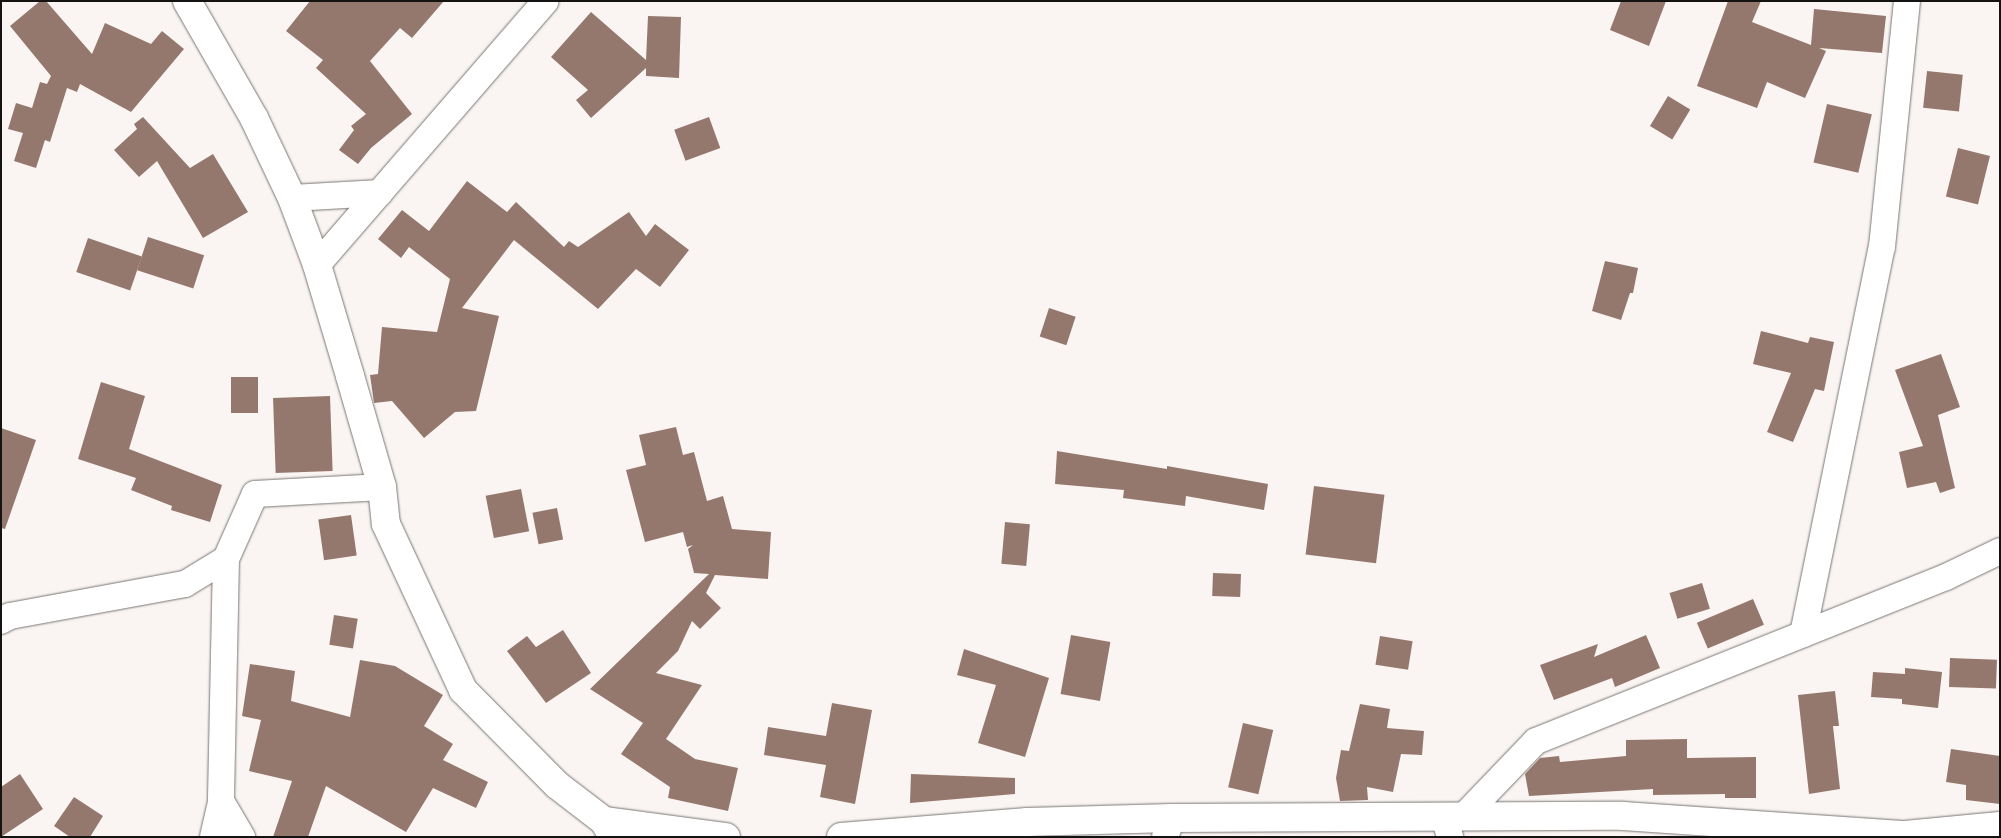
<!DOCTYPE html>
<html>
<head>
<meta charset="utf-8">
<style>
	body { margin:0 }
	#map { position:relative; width:2001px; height:838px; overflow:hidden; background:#faf5f3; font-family:"Archivo Narrow",sans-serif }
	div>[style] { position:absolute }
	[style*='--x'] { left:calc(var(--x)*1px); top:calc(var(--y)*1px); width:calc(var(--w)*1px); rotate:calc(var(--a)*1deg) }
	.building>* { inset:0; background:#95786d; transform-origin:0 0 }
	.roads { filter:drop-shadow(0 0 1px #797573) drop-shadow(0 0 1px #797573) }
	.minor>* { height:26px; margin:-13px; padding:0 13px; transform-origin:13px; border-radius:13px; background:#fff }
	.tertiary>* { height:28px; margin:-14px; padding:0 14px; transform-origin:14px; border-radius:14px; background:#fff }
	span { translate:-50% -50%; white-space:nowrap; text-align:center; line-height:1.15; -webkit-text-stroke:4px #faf5f3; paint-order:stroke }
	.frame { position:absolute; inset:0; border:2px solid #141312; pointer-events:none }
</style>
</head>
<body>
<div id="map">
	<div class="building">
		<i style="clip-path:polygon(40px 1px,46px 1px,92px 54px,105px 23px,151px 44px,162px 31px,184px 49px,131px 112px,80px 84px,77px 92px,67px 88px,50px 142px,45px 140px,36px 168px,14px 161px,23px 133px,8px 129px,16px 103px,32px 108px,40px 82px,47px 84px,51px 76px,10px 26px)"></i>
		<i style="clip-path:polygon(310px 1px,444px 1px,412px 38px,400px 28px,370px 61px,412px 114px,371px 148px,358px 164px,339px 150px,354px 130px,351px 126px,366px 114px,316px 68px,323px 60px,286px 31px)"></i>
		<i style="clip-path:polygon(1621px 1px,1666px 1px,1649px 46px,1610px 30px)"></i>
		<i style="clip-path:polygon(1728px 1px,1761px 1px,1752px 22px,1811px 45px,1814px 9px,1886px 16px,1882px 53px,1819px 48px,1826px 51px,1805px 98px,1767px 82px,1757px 108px,1697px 86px)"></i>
		<i style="clip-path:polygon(591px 12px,646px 60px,648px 16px,681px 17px,679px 78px,646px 76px,646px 68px,591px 118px,576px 100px,588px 90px,551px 57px)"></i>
		<i style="left:1927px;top:71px;width:36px;height:37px;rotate:6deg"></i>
		<i style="left:1668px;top:96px;width:26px;height:35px;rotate:31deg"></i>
		<i style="left:1827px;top:104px;width:46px;height:60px;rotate:13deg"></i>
		<i style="clip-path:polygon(143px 117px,190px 168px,213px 154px,248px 212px,203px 238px,157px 161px,139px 177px,114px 150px,137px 129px,134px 124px)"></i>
		<i style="left:709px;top:117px;width:33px;height:37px;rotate:70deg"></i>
		<i style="left:1958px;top:148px;width:33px;height:50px;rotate:14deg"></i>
		<i style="clip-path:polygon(467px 181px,507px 212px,516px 202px,564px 247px,569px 241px,578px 247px,629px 212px,646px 236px,655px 224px,689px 250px,660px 287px,636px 269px,598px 309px,514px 240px,462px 308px,499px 316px,476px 411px,455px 412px,424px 438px,392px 401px,374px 403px,370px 375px,378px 374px,382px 327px,437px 332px,450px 279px,409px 247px,401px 258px,378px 239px,402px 210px,429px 231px)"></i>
		<i style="left:148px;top:237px;width:59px;height:35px;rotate:18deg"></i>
		<i style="left:88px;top:238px;width:57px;height:36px;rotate:19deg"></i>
		<i style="clip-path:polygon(1605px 261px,1638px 268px,1633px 293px,1630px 293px,1621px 320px,1592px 311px)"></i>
		<i style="left:1049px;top:308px;width:28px;height:30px;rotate:18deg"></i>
		<i style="clip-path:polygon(1761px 331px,1808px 343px,1810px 337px,1834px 342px,1824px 391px,1815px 389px,1793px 442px,1767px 432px,1791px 373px,1753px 364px)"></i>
		<i style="clip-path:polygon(1941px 354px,1960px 407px,1938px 415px,1955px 488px,1940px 493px,1936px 482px,1907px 488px,1899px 452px,1923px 446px,1895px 370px)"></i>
		<i style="left:231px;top:377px;width:27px;height:36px"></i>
		<i style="clip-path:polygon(101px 382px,145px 396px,129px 449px,222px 485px,210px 522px,171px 510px,172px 506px,131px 490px,136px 478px,78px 459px)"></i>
		<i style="left:330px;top:396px;width:75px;height:57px;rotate:88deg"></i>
		<i style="clip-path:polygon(676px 427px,683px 455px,694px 452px,707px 501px,723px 496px,732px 529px,771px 532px,768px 579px,715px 575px,706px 593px,721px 608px,700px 629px,692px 621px,678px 651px,656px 673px,702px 685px,666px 739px,695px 759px,738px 768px,728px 811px,668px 798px,670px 787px,621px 754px,643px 723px,590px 689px,709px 574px,694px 573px,688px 549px,693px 545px,687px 547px,683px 532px,645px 542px,626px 470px,646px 465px,639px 435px)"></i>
		<i style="clip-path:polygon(1px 428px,36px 440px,5px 529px,1px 528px)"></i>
		<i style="clip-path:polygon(1057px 451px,1167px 469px,1167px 466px,1268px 484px,1264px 510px,1186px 496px,1185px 506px,1123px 498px,1124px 490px,1055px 484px)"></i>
		<i style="left:1314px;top:486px;width:71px;height:69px;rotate:7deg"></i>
		<i style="left:521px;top:489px;width:43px;height:36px;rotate:79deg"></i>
		<i style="left:557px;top:508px;width:32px;height:25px;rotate:79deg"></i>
		<i style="left:351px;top:515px;width:41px;height:33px;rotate:82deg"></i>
		<i style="left:1005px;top:522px;width:25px;height:42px;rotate:5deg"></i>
		<i style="left:1213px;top:573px;width:28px;height:23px;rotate:2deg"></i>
		<i style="left:1702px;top:583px;width:27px;height:34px;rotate:73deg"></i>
		<i style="left:1753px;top:599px;width:28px;height:61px;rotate:67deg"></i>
		<i style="left:334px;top:615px;width:24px;height:30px;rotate:9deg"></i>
		<i style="clip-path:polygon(563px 630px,591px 673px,546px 703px,507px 651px,527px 636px,536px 647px)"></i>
		<i style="left:1071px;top:635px;width:40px;height:60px;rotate:10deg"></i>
		<i style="clip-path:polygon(1646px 635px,1660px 668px,1615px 687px,1612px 678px,1554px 700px,1540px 665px,1598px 644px,1594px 657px)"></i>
		<i style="left:1380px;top:636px;width:33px;height:29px;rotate:9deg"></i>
		<i style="clip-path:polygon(964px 649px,1049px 678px,1025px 757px,978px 743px,996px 685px,957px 675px)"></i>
		<i style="left:1950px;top:658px;width:47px;height:29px;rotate:2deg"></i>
		<i style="clip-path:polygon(360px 660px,395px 666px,443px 695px,424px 726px,453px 744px,443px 760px,488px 782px,476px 808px,433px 788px,406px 832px,326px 786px,308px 837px,273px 837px,292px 781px,249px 771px,261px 720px,242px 716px,250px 664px,295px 671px,291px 701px,350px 717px)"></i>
		<i style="clip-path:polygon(1905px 668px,1942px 672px,1938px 708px,1902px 704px,1902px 699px,1871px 697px,1873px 672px,1905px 674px)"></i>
		<i style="clip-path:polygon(1835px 691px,1839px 726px,1833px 726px,1840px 789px,1809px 794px,1798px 695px)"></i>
		<i style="clip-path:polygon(832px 703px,872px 710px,855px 804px,820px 797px,826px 765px,764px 755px,768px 727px,826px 736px)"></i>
		<i style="clip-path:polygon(1360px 704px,1390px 709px,1387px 728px,1424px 731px,1422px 755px,1401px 754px,1393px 792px,1367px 787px,1368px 800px,1340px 801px,1336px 778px,1341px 750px,1349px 751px)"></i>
		<i style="left:1243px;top:723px;width:31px;height:66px;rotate:13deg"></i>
		<i style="clip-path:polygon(1687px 739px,1687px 758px,1756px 757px,1756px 798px,1725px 798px,1725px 794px,1653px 795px,1653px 789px,1529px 796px,1525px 774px,1540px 758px,1559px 756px,1560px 762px,1626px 756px,1626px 740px)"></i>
		<i style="clip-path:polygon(1951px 749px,2000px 756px,2000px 804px,1966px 800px,1966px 785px,1946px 782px)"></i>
		<i style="clip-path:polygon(20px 774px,43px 809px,1px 837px,1px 787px)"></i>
		<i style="clip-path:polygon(911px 774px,1015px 778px,1015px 794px,910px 803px)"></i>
		<i style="clip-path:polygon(74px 797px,103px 816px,90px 837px,70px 837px,54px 826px)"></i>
	</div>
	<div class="roads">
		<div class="minor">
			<i style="--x:292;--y:198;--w:88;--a:-3.3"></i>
			<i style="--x:317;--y:265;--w:349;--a:-49.1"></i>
			<i style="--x:226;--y:559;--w:242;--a:91.2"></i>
			<i style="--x:221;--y:801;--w:42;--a:59.7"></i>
			<i style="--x:1;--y:621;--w:10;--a:-29"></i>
			<i style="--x:10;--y:616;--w:178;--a:-10.4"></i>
			<i style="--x:185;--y:584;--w:48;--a:-31.4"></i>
			<i style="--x:226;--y:559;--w:71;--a:-66"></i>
			<i style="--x:255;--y:494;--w:127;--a:-3.2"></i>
			<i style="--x:1803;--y:634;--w:395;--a:-78.5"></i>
			<i style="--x:1882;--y:247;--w:247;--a:-84.2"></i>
			<i style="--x:1444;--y:817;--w:21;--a:73"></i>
			<i style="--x:1463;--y:817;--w:105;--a:-46.2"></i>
			<i style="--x:1536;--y:741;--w:442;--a:-21.8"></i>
			<i style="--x:1946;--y:577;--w:60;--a:-25.7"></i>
			<i style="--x:213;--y:837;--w:37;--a:-77"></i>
			<i style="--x:1165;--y:837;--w:20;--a:-70"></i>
		</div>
		<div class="tertiary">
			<i style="--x:187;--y:1;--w:135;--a:60.2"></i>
			<i style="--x:254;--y:118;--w:89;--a:64.6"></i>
			<i style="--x:292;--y:198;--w:72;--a:69.5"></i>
			<i style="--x:317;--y:265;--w:116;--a:73.4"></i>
			<i style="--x:350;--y:376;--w:116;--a:73.9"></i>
			<i style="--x:382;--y:487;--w:37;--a:84"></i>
			<i style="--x:386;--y:524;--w:183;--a:65.1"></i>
			<i style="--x:463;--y:690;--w:134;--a:45.3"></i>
			<i style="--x:557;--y:785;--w:59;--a:37.5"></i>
			<i style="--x:604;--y:821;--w:18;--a:61"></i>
			<i style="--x:604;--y:821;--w:123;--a:7.5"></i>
			<i style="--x:841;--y:837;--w:187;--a:-4.6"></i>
			<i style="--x:1027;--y:822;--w:145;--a:-1.6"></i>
			<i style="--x:1172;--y:818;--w:451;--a:-0.3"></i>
			<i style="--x:1623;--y:816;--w:283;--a:3.9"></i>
			<i style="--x:1905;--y:835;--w:95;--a:-5.4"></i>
		</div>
	</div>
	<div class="frame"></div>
</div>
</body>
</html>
